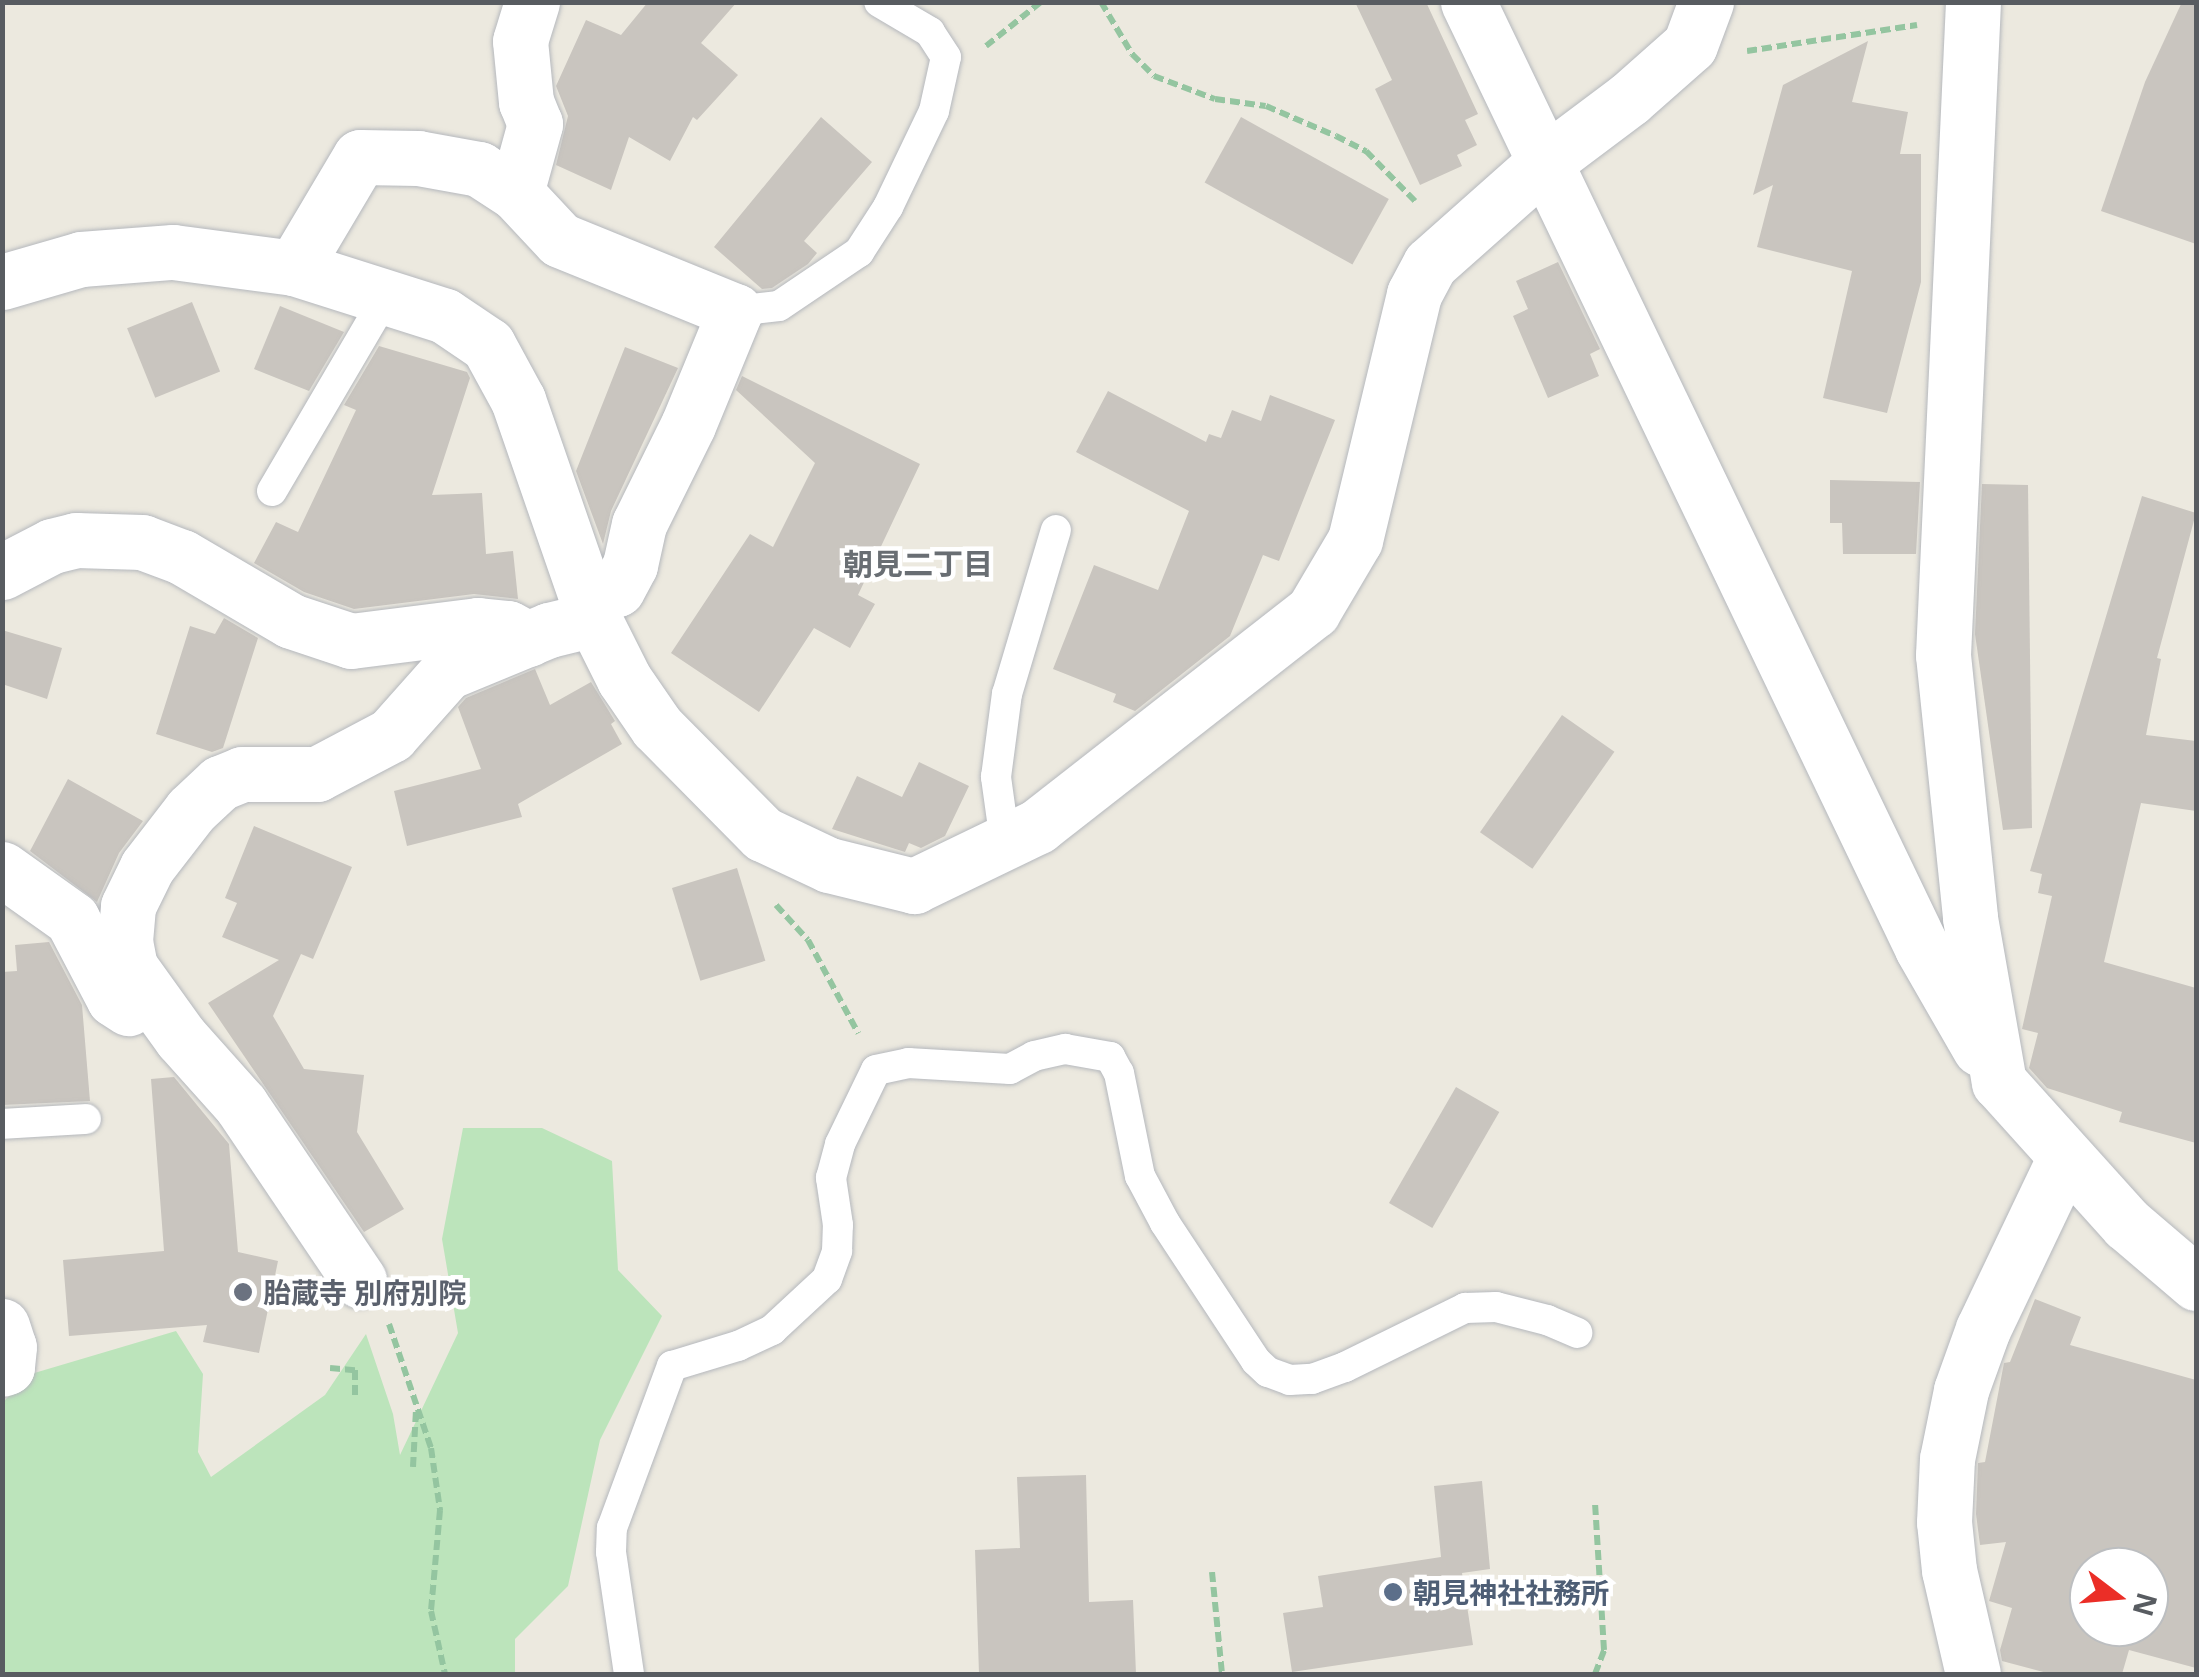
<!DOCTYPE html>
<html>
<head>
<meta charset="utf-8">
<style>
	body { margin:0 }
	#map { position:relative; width:2199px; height:1677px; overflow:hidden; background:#ece9df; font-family:"Noto Sans","Noto Sans JP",sans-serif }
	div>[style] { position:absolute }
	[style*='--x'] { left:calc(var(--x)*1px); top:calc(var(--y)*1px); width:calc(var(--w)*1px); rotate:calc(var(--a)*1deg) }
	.green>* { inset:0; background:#bce4bb }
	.building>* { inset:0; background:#c9c5bf; transform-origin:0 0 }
	.path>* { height:6px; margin-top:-3px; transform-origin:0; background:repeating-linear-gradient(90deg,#94c5a0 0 10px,transparent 0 15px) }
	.roads { filter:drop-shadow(0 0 2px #b5b8bd) drop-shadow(0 0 2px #b5b8bd) }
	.lane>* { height:30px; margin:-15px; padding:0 15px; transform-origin:15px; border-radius:15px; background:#fff }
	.street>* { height:55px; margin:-27.5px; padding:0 27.5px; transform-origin:27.5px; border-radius:27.5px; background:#fff }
	.dots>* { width:28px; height:28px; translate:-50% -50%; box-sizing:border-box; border:5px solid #fff; border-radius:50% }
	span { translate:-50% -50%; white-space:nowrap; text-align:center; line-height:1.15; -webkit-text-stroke:9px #fff; paint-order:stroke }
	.worship-label { font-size:28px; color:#5b616d; font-weight:700 }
	.left { translate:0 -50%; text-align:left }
	.service-label { font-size:28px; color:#4e5e75; font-weight:700 }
	.neighbourhood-label { font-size:30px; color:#696e73; font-weight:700 }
	.frame { position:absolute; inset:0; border:5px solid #585c61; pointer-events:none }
	.north { position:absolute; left:2069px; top:1547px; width:100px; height:100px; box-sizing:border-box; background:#fff; border:2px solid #bcbec0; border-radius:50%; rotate:106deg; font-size:28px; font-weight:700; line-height:40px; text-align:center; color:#585c61 }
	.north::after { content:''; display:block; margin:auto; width:35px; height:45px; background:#eb2e27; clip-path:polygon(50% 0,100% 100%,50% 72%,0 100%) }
</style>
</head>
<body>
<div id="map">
	<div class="green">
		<i style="clip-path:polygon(463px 1128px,542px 1128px,612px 1161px,618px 1270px,662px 1316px,600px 1440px,568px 1586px,515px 1639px,515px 1674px,3px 1674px,3px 1402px,31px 1374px,176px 1331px,203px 1374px,198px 1452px,211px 1477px,325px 1395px,366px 1334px,393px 1414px,400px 1455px,458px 1333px,442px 1239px)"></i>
	</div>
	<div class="building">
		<i style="clip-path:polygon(648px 2px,737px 2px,701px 43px,738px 75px,697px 120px,693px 117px,670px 161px,629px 137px,611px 190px,556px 165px,568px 116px,556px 86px,586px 20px,621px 35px)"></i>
		<i style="clip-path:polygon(1355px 2px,1426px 2px,1478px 114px,1465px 120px,1477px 145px,1457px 155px,1462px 166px,1420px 185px,1375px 89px,1392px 80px)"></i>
		<i style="clip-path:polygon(2182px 2px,2196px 2px,2196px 244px,2101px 211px,2145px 82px)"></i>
		<i style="clip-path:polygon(1868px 41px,1852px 102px,1908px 112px,1900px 154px,1921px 154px,1921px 282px,1887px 413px,1823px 398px,1852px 271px,1757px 247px,1773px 185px,1753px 195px,1783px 85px)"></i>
		<i style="clip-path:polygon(821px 117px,872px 162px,804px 241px,817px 253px,808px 264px,772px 288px,762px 289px,714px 247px)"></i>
		<i style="left:1241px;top:117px;width:169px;height:75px;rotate:29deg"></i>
		<i style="clip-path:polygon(1558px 262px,1600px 349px,1590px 354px,1599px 376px,1548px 398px,1513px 316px,1528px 309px,1516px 281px)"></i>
		<i style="left:192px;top:302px;width:75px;height:70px;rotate:68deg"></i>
		<i style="clip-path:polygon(280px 306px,344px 332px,309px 391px,254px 369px)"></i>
		<i style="clip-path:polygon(379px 346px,467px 372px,470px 378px,432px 495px,482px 493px,486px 554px,513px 551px,518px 599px,474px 594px,354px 609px,304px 592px,254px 563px,276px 522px,298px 532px,356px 410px,344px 405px)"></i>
		<i style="clip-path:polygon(625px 347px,678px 368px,611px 511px,603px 544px,576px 471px)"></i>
		<i style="clip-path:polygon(742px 376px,920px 464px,858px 595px,875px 604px,850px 648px,814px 628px,759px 712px,671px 653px,750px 534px,773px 547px,815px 463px,736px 390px)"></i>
		<i style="clip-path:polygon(1108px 391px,1206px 442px,1209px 434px,1221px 438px,1232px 410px,1261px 421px,1270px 395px,1335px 420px,1279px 561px,1263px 555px,1230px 636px,1135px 711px,1113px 702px,1116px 694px,1053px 669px,1094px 565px,1158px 590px,1189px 511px,1076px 452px)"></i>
		<i style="clip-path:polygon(1830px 480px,1920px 482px,1916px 554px,1843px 554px,1842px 523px,1830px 523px)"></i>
		<i style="clip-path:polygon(1982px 484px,2028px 485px,2032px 828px,2003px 830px,1975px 634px)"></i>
		<i style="clip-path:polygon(2142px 496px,2196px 513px,2157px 658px,2161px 659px,2146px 735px,2196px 741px,2196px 811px,2141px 803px,2104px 962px,2196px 988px,2196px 1143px,2119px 1122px,2122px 1112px,2047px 1088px,2029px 1068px,2038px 1033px,2022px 1029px,2052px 896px,2038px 893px,2042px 874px,2030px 871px)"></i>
		<i style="clip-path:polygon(224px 618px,258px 638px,223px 748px,212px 752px,156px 734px,190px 626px,215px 634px)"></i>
		<i style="clip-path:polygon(2px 630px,62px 648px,47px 699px,2px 684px)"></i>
		<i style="clip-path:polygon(535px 669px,550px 705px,591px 682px,615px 721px,611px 724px,622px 744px,518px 804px,522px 817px,407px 846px,394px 791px,481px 769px,458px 707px,466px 698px)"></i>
		<i style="left:1562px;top:715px;width:64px;height:143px;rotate:35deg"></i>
		<i style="clip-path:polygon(919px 762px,969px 786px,945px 836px,921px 848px,909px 843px,905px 852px,832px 829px,857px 776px,902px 797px)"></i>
		<i style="clip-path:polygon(68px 779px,143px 821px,119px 853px,97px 902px,30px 851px)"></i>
		<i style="clip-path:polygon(254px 826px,352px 867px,313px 959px,301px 954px,273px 1016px,304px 1069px,364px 1075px,357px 1132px,404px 1209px,364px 1232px,208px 1003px,279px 960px,222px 937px,237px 903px,225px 898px)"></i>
		<i style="left:737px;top:868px;width:97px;height:68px;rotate:73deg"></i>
		<i style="clip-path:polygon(49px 942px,82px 1005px,90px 1101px,2px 1105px,2px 972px,17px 971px,15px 945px)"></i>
		<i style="clip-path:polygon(174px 1077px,229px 1144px,238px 1252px,278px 1261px,259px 1353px,203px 1342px,207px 1325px,69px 1336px,63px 1260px,164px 1251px,151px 1079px)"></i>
		<i style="left:1456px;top:1087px;width:50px;height:134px;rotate:30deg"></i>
		<i style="clip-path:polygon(evenodd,2035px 1299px,2081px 1317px,2070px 1345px,2196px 1380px,2196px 1668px,2129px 1650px,2122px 1674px,2051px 1674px,2002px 1661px,2000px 1650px,2012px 1608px,1989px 1601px,2006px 1542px,1980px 1545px,1976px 1514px,1978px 1463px,1985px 1462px,2004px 1363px,2010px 1362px,2035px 1299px,2089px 1567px,2149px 1567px,2149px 1627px,2089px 1627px,2089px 1567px)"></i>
		<i style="clip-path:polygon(1086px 1475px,1089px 1602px,1133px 1600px,1136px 1674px,979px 1674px,975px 1550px,1020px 1548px,1017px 1477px)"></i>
		<i style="clip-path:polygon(1482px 1481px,1490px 1569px,1462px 1573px,1473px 1645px,1292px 1672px,1283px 1613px,1323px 1607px,1318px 1576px,1441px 1557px,1434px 1486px)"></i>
	</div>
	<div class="path">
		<i style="--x:1101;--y:2;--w:61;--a:59.2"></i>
		<i style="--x:1132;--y:54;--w:31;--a:45"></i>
		<i style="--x:1154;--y:76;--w:65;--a:20.7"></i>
		<i style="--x:1215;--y:99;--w:51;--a:7.8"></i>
		<i style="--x:1266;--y:106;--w:76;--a:23.2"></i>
		<i style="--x:1336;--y:136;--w:34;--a:27"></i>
		<i style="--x:1366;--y:151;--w:70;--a:45.6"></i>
		<i style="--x:986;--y:46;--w:70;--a:-38.7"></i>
		<i style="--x:1747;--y:51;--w:172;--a:-8.7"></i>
		<i style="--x:776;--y:905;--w:47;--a:47.6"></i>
		<i style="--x:808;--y:940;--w:106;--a:61.7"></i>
		<i style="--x:389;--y:1324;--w:131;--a:71.3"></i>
		<i style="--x:431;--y:1448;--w:63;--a:81.7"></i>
		<i style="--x:440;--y:1510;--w:101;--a:95.1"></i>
		<i style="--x:431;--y:1611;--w:65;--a:77.5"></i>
		<i style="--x:330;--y:1368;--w:25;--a:5"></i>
		<i style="--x:355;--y:1370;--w:26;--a:90"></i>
		<i style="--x:413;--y:1467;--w:57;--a:-87"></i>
		<i style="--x:1212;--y:1572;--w:102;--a:84.4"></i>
		<i style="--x:1595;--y:1674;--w:26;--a:-69"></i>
		<i style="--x:1604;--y:1650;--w:146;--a:-93.5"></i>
	</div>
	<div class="roads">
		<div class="lane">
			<i style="--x:735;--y:311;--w:44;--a:-6.5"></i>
			<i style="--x:779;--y:306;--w:97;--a:-34"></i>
			<i style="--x:859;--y:252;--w:54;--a:-57.2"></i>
			<i style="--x:888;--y:207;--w:106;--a:-64.4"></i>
			<i style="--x:934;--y:111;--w:55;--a:-77.5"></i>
			<i style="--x:946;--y:57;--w:30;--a:-123"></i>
			<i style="--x:930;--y:32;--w:59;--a:-149.5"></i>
			<i style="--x:272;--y:491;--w:227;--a:-59.6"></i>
			<i style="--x:1005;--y:842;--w:66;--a:-97.9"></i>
			<i style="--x:996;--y:777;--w:84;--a:-82.5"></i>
			<i style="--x:1007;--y:694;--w:171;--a:-73.4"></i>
			<i style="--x:2;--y:1124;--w:84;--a:-3.4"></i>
			<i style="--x:629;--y:1674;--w:123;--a:-98.4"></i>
			<i style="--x:611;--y:1552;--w:24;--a:-88"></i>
			<i style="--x:612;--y:1528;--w:173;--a:-69.7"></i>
			<i style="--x:672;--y:1366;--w:69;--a:-16.9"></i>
			<i style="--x:738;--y:1346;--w:38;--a:-25"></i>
			<i style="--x:772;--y:1330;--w:75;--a:-42.8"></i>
			<i style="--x:827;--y:1279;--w:30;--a:-70"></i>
			<i style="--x:837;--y:1251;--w:26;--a:-88"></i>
			<i style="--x:838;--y:1225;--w:48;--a:-98.5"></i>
			<i style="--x:831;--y:1178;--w:35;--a:-75"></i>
			<i style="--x:840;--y:1144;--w:82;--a:-64.1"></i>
			<i style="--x:876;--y:1070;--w:33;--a:-12"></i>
			<i style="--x:908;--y:1063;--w:102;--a:3.4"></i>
			<i style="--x:1010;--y:1069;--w:27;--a:-28"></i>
			<i style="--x:1034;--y:1056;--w:32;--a:-13"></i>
			<i style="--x:1065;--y:1049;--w:46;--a:10.1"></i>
			<i style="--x:1110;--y:1057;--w:18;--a:61"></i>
			<i style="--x:1119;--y:1073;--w:105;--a:78.5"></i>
			<i style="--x:1140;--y:1176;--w:53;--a:62"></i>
			<i style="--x:1165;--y:1223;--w:165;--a:56.6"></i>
			<i style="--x:1256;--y:1361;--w:16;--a:43"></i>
			<i style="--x:1268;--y:1372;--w:23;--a:20"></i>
			<i style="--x:1290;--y:1380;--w:22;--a:-3"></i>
			<i style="--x:1312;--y:1379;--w:35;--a:-20"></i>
			<i style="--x:1345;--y:1367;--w:134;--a:-26.2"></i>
			<i style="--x:1465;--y:1308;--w:31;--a:-2"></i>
			<i style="--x:1496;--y:1307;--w:53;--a:14.3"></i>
			<i style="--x:1547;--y:1320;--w:33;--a:23"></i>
		</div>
		<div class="street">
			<i style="--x:1468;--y:2;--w:1049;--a:64.36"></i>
			<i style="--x:1922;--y:948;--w:116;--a:60.1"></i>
			<i style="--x:1973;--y:2;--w:654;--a:92.63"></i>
			<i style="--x:1943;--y:655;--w:264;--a:84.1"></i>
			<i style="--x:1970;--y:918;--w:167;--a:80"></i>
			<i style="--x:1999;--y:1082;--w:191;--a:48"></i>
			<i style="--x:2127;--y:1224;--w:91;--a:40.5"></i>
			<i style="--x:516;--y:193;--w:72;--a:-74.6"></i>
			<i style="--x:535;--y:124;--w:24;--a:-112"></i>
			<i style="--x:526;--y:102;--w:61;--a:-95.6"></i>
			<i style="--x:520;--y:41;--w:41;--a:-72.9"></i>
			<i style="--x:294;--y:268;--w:129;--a:-59.3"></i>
			<i style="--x:360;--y:157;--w:58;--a:1"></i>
			<i style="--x:418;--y:158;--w:62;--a:10.2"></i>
			<i style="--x:479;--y:169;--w:44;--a:33"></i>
			<i style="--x:516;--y:193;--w:64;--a:46.9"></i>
			<i style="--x:560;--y:240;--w:189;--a:22.1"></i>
			<i style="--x:735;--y:311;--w:123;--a:112.4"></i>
			<i style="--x:688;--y:425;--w:110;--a:116.3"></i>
			<i style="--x:639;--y:524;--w:42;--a:102.4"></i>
			<i style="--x:630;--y:565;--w:27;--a:118"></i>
			<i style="--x:617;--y:589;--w:31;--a:161"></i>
			<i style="--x:2;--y:282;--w:82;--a:-16.2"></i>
			<i style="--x:81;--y:259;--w:92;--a:-4.4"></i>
			<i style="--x:173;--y:252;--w:122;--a:7.5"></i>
			<i style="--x:294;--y:268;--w:158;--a:17.6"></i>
			<i style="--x:445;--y:316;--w:52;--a:34"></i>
			<i style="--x:488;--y:345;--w:63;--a:61.4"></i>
			<i style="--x:518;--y:400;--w:232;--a:70.9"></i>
			<i style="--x:594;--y:619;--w:67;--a:63.4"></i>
			<i style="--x:624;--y:679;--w:58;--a:55.5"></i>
			<i style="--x:657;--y:727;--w:151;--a:45.3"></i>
			<i style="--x:763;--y:834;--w:73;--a:25.2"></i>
			<i style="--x:829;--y:865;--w:88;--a:13.9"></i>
			<i style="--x:914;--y:886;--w:138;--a:-25.8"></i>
			<i style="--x:1038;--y:826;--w:349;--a:-38"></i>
			<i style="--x:1313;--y:611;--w:82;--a:-59.4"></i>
			<i style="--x:1355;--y:540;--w:253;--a:-76.5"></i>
			<i style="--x:1414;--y:294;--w:34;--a:-62"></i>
			<i style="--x:1430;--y:264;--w:154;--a:-41.6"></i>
			<i style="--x:1545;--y:162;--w:105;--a:-36.9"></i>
			<i style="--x:1629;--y:99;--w:81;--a:-41.5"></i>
			<i style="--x:1690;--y:45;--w:46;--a:-69.6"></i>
			<i style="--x:2;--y:572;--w:56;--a:-27.5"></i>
			<i style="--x:52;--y:546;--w:25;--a:-14"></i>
			<i style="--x:76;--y:540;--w:66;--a:1.7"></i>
			<i style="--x:142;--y:542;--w:43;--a:20.6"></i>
			<i style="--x:182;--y:557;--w:126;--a:30.4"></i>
			<i style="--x:291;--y:621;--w:63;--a:18.4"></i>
			<i style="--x:351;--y:641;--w:128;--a:-7.2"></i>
			<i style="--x:478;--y:625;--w:30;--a:6"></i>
			<i style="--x:508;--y:628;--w:23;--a:29"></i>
			<i style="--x:2;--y:869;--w:86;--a:35.5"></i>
			<i style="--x:72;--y:919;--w:90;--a:62.3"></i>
			<i style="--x:114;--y:999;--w:17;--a:33"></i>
			<i style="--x:359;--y:1280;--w:211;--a:-124"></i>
			<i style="--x:241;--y:1105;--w:90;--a:-131.8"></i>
			<i style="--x:181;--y:1038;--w:87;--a:-125.7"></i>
			<i style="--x:130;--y:967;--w:26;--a:-101"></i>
			<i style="--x:125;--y:941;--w:35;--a:-85"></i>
			<i style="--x:128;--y:906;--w:43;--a:-64"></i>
			<i style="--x:147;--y:867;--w:72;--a:-52.3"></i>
			<i style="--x:191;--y:810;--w:40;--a:-43"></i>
			<i style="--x:220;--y:783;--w:24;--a:-22"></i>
			<i style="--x:242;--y:774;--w:75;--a:0"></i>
			<i style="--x:317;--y:774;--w:84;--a:-27.8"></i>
			<i style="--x:391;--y:735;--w:84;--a:-48.4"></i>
			<i style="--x:447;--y:672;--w:110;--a:-22.4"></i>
			<i style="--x:549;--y:630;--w:46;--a:-13.7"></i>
			<i style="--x:2;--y:1326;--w:22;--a:72"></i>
			<i style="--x:9;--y:1347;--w:20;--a:96"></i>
			<i style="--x:7;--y:1367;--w:5;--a:158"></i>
			<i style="--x:1973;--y:1674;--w:107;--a:-103"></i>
			<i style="--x:1949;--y:1570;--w:48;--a:-95.9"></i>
			<i style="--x:1944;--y:1522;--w:63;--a:-87.3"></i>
			<i style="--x:1947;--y:1459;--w:70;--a:-78.5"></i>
			<i style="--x:1961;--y:1390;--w:65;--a:-70.2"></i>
			<i style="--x:1983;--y:1329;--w:188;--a:-64.5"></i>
		</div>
	</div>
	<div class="dots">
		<i style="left:243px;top:1292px;background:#6b7280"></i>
		<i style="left:1393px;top:1592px;background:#5c6f8a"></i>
	</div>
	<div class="worship-label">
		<span class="left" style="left:263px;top:1292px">胎蔵寺 別府別院</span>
	</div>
	<div class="service-label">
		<span class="left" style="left:1413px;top:1592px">朝見神社社務所</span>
	</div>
	<div class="neighbourhood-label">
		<span style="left:918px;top:564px">朝見二丁目</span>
	</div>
	<div class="frame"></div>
	<div class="north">N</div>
</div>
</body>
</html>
